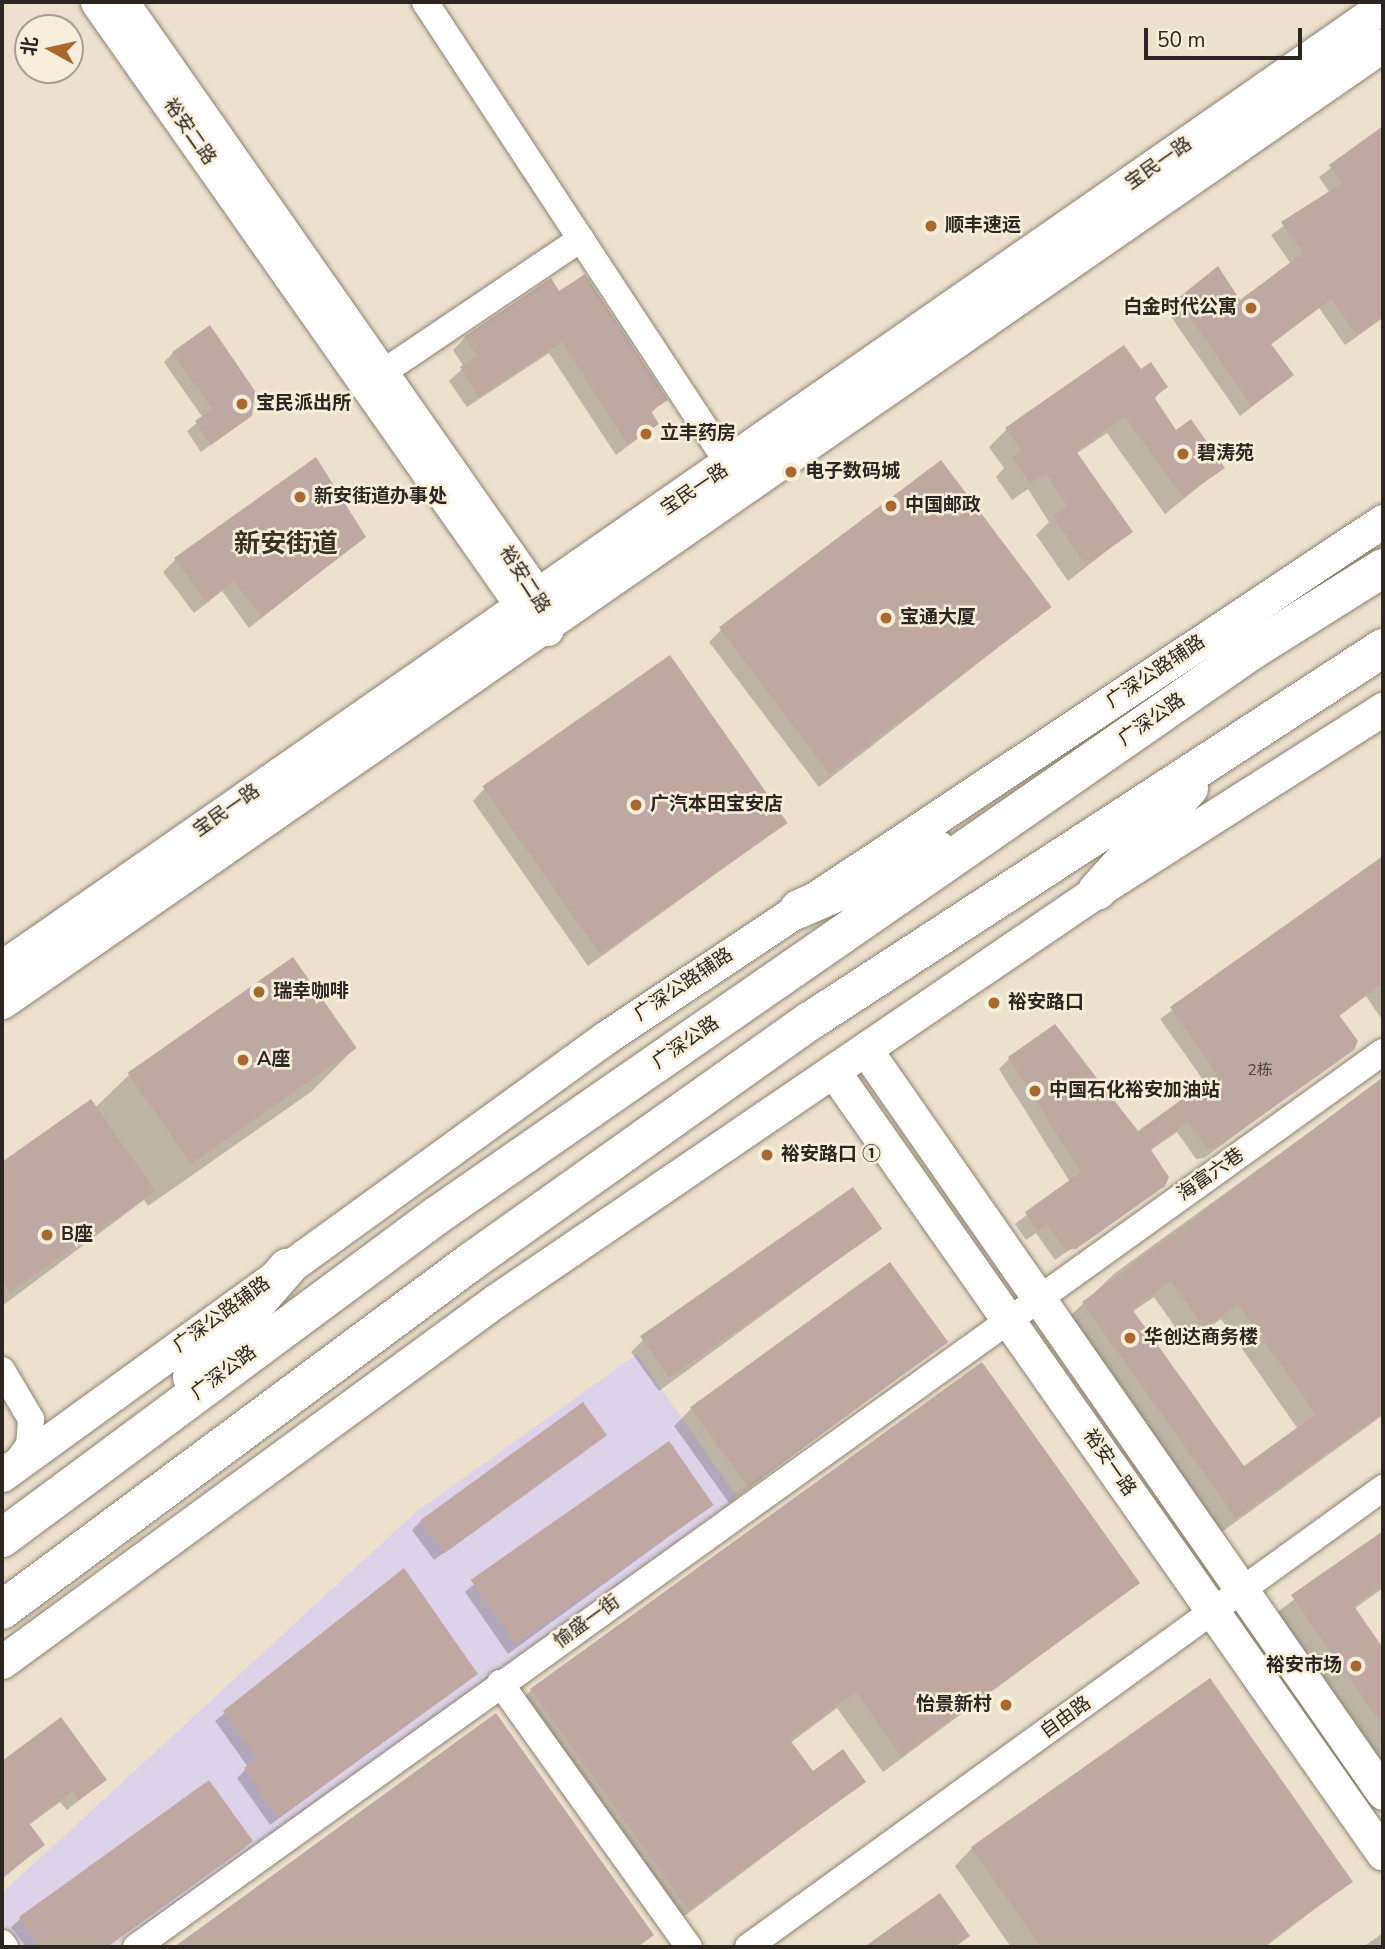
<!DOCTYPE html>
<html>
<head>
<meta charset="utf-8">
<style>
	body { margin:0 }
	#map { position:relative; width:1385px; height:1949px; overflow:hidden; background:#ebe1cd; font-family:"Nunito Sans","Noto Sans SC",sans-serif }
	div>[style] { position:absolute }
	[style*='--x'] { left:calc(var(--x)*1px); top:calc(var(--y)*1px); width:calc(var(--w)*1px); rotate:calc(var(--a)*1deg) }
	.industrial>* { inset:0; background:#ddd3e8 }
	.shadow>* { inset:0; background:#0003 }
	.building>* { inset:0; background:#c0a8a2; transform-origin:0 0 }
	.roads { filter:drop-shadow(0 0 2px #8b8270) drop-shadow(0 0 2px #8b8270) }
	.minor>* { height:26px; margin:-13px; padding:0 13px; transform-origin:13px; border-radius:13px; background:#fff }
	.major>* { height:33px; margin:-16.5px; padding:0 16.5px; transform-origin:16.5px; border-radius:16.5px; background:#fff }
	.highway>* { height:38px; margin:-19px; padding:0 19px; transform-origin:19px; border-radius:19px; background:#fff }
	.dots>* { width:19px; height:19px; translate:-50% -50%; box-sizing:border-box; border:4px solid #f8eeda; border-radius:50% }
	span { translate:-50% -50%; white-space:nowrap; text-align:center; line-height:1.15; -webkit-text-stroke:5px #f8eeda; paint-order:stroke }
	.number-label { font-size:16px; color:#504740 }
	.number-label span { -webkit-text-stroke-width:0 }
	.street-label { font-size:19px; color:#2b2720 }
	.poi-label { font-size:19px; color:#2b2720; font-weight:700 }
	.left { translate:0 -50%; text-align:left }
	.right { translate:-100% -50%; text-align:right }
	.district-label { font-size:26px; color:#393121; font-weight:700 }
	.frame { position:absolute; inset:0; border:4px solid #2b2720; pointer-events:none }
	.north { position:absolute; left:14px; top:14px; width:70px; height:70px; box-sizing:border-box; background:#f8eeda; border:2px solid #a69e90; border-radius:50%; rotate:278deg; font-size:19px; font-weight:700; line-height:28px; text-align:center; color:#2b2720 }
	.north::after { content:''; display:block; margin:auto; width:24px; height:32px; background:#a86830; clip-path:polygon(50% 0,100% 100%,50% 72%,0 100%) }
	.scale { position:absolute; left:1144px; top:28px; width:158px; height:32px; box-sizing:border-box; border:4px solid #2b2720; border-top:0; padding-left:9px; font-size:21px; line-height:24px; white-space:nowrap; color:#2b2720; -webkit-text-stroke:5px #f8eeda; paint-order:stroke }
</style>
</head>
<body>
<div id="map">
	<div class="industrial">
		<i style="clip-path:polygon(637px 1354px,740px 1501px,113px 1947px,21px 1947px,2px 1920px,2px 1893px,416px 1512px)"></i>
	</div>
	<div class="shadow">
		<i style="clip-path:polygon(1383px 128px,1383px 318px,1345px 345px,1319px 308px,1270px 345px,1292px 375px,1240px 416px,1167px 311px,1178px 300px,1240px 302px,1291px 264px,1271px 235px,1330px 193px,1319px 177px)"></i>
		<i style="clip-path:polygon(558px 293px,665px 400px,651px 413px,657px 424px,616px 455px,549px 353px,467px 407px,449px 381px,464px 367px,453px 350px,465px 338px)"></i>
		<i style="clip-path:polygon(173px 353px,250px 415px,201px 452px,187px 431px,203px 418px,164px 362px)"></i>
		<i style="clip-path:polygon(1141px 371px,1166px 387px,1153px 400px,1176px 432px,1222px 468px,1165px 514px,1107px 433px,1076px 454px,1131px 532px,1068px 581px,1036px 535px,1049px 522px,1028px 489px,1012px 500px,996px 477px,1004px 468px,989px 447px,1007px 429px)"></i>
		<i style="clip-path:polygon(364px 537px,249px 628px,222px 591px,194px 613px,163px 572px,175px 560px)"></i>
		<i style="clip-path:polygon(1050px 607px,819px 787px,709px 642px,721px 630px)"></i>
		<i style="clip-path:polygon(484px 789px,786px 823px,588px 966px,473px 801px)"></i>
		<i style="clip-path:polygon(1383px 858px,1383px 1021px,1366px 996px,1338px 1017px,1352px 1049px,1204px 1158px,1196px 1159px,1177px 1132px,1149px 1151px,1164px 1185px,1055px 1260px,1036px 1233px,1026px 1240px,1015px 1224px,1070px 1182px,999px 1069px,1010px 1058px,1138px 1133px,1206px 1084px,1160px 1019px)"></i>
		<i style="clip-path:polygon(355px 1048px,311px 1092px,148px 1206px,144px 1200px,2px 1306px,2px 1164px,90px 1102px,95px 1108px,130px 1074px)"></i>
		<i style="clip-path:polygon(evenodd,1383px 1079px,1383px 1415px,1219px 1534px,1066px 1320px,1115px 1273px,1383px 1079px,1154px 1297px,1187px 1344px,1221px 1319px,1298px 1429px,1244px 1469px,1132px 1312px,1154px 1297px)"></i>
		<i style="clip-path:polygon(880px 1229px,659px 1391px,631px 1352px,643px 1340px)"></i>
		<i style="clip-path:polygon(946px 1342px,729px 1503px,674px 1426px,692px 1408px)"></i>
		<i style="clip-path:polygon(605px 1435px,434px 1560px,412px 1530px,421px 1521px)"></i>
		<i style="clip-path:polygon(712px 1505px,508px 1654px,465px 1592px,474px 1584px)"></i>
		<i style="clip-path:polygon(1383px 1532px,1383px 1588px,1354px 1609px,1383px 1651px,1383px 1769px,1275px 1614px)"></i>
		<i style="clip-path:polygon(404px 1571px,476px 1674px,270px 1825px,237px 1778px,248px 1767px,215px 1721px)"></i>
		<i style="clip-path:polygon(1138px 1583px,883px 1772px,837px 1708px,790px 1743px,812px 1774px,864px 1781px,670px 1927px,514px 1708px,531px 1690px)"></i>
		<i style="clip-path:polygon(496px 1716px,652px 1934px,639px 1947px,176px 1947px)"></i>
		<i style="clip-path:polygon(61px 1720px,104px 1780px,67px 1810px,60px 1802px,29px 1825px,43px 1845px,2px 1879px,2px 1763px)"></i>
		<i style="clip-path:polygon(209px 1782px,251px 1841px,242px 1850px,107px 1947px,26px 1947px,11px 1927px,20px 1919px)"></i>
		<i style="clip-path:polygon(972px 1848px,1350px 1882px,1265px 1947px,1011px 1947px,955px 1866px)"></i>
		<i style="clip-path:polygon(939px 1896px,968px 1936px,956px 1947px,867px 1947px)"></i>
		<i style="clip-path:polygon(1383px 1933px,1383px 1947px,1363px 1947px)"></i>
	</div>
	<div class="building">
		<i style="clip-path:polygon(1383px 126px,1383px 316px,1357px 335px,1331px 299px,1271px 344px,1294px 375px,1252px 406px,1177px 299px,1218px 266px,1240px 300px,1303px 253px,1281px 222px,1342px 183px,1329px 165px)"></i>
		<i style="clip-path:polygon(585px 274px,668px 400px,651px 411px,659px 424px,628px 445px,562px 342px,479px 397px,460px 367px,477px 356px,464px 337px,551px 278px,559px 291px)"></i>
		<i style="clip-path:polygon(210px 325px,255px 391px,252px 416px,211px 445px,195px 421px,212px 409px,172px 352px)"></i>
		<i style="clip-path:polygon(1124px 345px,1141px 369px,1151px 362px,1168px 387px,1154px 397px,1176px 430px,1191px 419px,1225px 468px,1183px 497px,1125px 417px,1076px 451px,1133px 532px,1086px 565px,1053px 516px,1067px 506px,1046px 473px,1030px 483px,1012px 458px,1022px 451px,1005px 428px)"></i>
		<i style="clip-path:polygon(316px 457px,366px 537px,262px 617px,234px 581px,206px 602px,174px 558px)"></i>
		<i style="left:941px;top:460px;width:184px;height:278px;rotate:53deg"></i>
		<i style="left:670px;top:655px;width:205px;height:229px;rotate:55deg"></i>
		<i style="clip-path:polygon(1383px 856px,1383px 983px,1339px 1015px,1358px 1041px,1354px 1050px,1216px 1148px,1207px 1149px,1188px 1122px,1160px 1142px,1151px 1150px,1169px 1177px,1165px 1186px,1076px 1249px,1066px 1250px,1047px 1224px,1038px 1231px,1025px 1212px,1081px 1172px,1008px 1057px,1055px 1024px,1138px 1131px,1217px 1074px,1170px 1007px)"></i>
		<i style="left:293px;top:957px;width:111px;height:202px;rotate:55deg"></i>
		<i style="clip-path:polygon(evenodd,1383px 1077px,1383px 1413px,1236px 1518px,1082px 1302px,1383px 1077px,1171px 1281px,1205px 1328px,1238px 1304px,1316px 1414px,1244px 1466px,1132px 1309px,1171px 1281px)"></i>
		<i style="clip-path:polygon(91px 1099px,155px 1191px,10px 1292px,2px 1280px,2px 1162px)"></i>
		<i style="left:853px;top:1187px;width:51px;height:260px;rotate:55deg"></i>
		<i style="left:890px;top:1262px;width:99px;height:247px;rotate:54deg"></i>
		<i style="clip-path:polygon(982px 1362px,1140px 1583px,901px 1756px,856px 1692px,790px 1740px,813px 1771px,843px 1749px,866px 1782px,688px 1910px,530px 1689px)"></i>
		<i style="left:583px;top:1402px;width:41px;height:201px;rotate:54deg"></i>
		<i style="left:669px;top:1441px;width:78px;height:242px;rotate:55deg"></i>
		<i style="clip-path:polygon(1383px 1531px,1383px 1585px,1354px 1606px,1383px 1648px,1383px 1726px,1291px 1595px)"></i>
		<i style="clip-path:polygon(404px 1568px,478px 1674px,279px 1818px,244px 1768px,257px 1759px,223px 1711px)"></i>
		<i style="clip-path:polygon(1210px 1678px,1353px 1882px,1260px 1947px,1041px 1947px,971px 1847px)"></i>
		<i style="clip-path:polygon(496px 1713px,654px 1935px,637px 1947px,174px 1947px)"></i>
		<i style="clip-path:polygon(61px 1717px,107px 1780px,79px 1800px,73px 1791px,29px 1823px,45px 1845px,2px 1877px,2px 1761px)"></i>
		<i style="clip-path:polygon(209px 1780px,253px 1841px,107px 1947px,40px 1947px,19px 1917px)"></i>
		<i style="clip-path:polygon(940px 1893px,970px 1936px,954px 1947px,864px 1947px)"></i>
	</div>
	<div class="roads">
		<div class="minor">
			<i style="--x:425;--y:2;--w:555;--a:56.68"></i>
			<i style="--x:382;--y:373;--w:240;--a:-34"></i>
			<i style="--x:2;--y:1370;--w:57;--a:59.4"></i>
			<i style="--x:31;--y:1419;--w:26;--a:94"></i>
			<i style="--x:29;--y:1445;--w:22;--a:126"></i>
			<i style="--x:500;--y:1683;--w:325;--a:54.4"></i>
			<i style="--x:2;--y:1943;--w:5;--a:53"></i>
			<i style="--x:136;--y:1947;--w:1535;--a:-35.67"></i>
			<i style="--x:748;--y:1947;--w:784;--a:-35.86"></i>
		</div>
		<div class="major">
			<i style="--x:97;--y:2;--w:763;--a:54.87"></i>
			<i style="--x:536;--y:626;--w:11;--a:15"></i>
			<i style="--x:547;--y:629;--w:15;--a:-74"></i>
			<i style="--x:551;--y:615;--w:748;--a:-124.99"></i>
			<i style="--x:2;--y:967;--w:1682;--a:-34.83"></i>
			<i style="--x:2;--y:1002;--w:1680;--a:-34.72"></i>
			<i style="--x:866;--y:1050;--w:905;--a:55.17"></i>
			<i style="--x:834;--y:1072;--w:955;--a:54.93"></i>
			<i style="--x:2;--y:1475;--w:745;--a:-35.93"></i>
			<i style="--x:605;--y:1038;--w:934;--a:-33.61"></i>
			<i style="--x:2;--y:1662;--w:611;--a:-36.21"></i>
			<i style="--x:495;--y:1301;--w:728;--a:-34.26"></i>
			<i style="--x:1097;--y:891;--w:339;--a:-32.5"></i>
		</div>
		<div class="highway">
			<i style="--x:1097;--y:891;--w:138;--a:-48.2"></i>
			<i style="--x:799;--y:909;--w:150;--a:-23.5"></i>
			<i style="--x:192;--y:1377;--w:145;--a:-48.9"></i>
			<i style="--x:2;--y:1538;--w:540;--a:-36.57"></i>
			<i style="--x:436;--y:1216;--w:995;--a:-34.73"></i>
			<i style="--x:1254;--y:649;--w:152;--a:-32.1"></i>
			<i style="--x:2;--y:1610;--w:585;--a:-36.6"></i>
			<i style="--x:472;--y:1261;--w:415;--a:-35.4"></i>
			<i style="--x:810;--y:1021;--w:684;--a:-33.06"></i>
		</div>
	</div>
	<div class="dots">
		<i style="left:931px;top:226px;background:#a86830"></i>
		<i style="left:1251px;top:308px;background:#a86830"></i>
		<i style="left:242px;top:404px;background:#a86830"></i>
		<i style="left:646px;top:434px;background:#a86830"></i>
		<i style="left:1183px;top:454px;background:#a86830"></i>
		<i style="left:791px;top:472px;background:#a86830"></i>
		<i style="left:300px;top:497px;background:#a86830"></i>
		<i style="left:891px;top:506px;background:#a86830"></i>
		<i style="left:886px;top:618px;background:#a86830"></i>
		<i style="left:636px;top:805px;background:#a86830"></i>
		<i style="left:259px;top:992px;background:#a86830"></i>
		<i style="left:994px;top:1003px;background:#a86830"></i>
		<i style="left:243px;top:1060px;background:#a86830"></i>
		<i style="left:1035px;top:1091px;background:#a86830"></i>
		<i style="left:767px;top:1155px;background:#a86830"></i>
		<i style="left:47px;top:1235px;background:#a86830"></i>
		<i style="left:1130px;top:1338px;background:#a86830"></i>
		<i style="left:1356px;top:1666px;background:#a86830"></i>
		<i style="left:1006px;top:1705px;background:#a86830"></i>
	</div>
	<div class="number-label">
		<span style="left:1260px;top:1070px">2栋</span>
	</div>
	<div class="street-label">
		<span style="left:189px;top:132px;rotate:55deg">裕安二路</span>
		<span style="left:1159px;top:164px;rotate:-35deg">宝民一路</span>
		<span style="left:695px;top:490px;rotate:-34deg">宝民一路</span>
		<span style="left:524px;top:580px;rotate:57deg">裕安二路</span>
		<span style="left:1156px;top:672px;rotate:-34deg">广深公路辅路</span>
		<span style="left:1152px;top:720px;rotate:-35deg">广深公路</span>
		<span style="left:227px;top:811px;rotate:-35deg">宝民一路</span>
		<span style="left:684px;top:985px;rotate:-34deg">广深公路辅路</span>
		<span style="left:686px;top:1043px;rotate:-35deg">广深公路</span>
		<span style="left:1211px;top:1175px;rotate:-35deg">海富六巷</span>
		<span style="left:222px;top:1315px;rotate:-36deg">广深公路辅路</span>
		<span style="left:224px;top:1373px;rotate:-37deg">广深公路</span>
		<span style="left:1109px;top:1463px;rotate:55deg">裕安一路</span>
		<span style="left:587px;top:1622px;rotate:-36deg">愉盛一街</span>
		<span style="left:1066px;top:1718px;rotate:-36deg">自由路</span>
	</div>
	<div class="poi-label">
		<span class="left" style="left:945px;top:226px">顺丰速运</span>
		<span class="right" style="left:1237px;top:308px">白金时代公寓</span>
		<span class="left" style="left:256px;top:404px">宝民派出所</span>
		<span class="left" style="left:660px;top:434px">立丰药房</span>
		<span class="left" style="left:1197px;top:454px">碧涛苑</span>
		<span class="left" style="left:805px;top:472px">电子数码城</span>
		<span class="left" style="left:314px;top:497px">新安街道办事处</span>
		<span class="left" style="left:905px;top:506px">中国邮政</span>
		<span class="left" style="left:900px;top:618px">宝通大厦</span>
		<span class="left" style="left:650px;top:805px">广汽本田宝安店</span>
		<span class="left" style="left:273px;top:992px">瑞幸咖啡</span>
		<span class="left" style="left:1008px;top:1003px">裕安路口</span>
		<span class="left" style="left:257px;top:1060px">A座</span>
		<span class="left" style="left:1049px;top:1091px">中国石化裕安加油站</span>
		<span class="left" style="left:781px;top:1155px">裕安路口 ①</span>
		<span class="left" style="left:61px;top:1235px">B座</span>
		<span class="left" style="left:1144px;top:1338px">华创达商务楼</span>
		<span class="right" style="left:1342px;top:1666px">裕安市场</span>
		<span class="right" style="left:992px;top:1705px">怡景新村</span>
	</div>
	<div class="district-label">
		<span style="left:286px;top:544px">新安街道</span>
	</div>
	<div class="frame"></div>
	<div class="north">北</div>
	<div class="scale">50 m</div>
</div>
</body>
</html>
